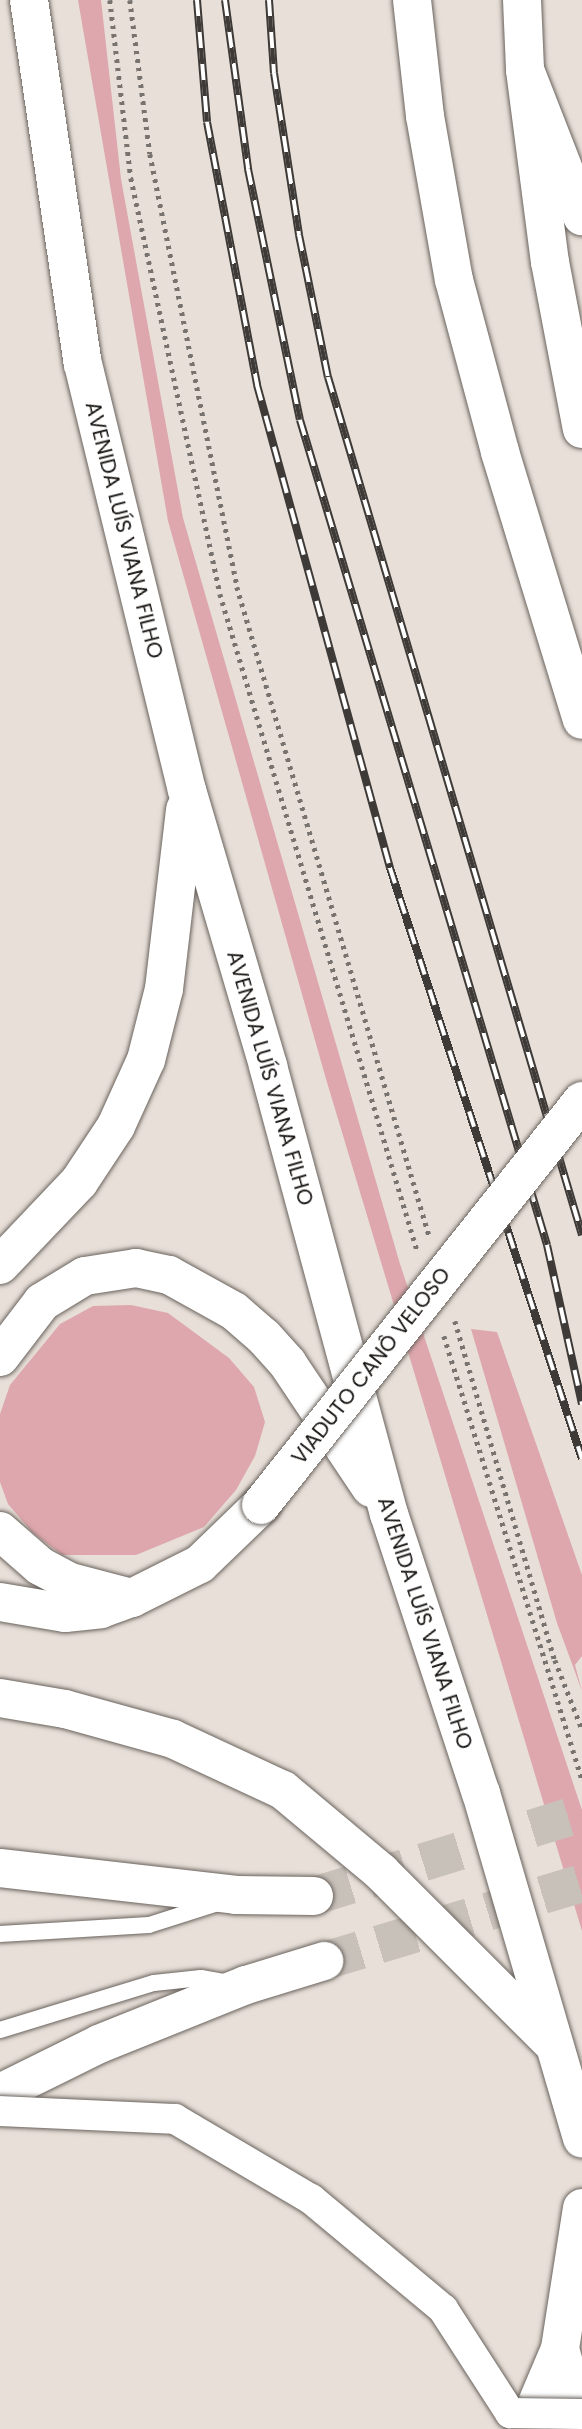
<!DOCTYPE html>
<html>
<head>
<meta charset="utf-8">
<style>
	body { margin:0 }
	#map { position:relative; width:582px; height:2429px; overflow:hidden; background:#e7dfd8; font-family:Poppins,sans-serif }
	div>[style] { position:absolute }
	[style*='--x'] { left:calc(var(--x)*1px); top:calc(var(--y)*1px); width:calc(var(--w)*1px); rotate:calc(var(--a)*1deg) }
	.green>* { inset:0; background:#dea7ad }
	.primary-tunnel>* { height:38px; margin-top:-19px; transform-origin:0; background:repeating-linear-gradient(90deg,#c8c1ba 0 38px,transparent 0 57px) }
	.path>* { height:4.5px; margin-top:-2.25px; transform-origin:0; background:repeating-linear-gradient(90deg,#79736f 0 3.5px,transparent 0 8.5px) }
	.roads { filter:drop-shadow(0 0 2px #6a635d) drop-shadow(0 0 2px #6a635d) }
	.lane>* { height:16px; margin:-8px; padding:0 8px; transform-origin:8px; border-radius:8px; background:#fff }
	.secondary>* { height:38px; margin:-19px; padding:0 19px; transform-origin:19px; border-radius:19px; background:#fff }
	.primary>* { height:38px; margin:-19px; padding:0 19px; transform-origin:19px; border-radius:19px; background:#fff }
	.highway>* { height:38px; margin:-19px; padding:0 19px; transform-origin:19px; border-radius:19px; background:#fff }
	.rail>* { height:8px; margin-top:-4px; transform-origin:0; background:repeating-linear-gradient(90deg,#fff 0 16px,#3e3a37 0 32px); box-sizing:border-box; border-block:2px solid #3e3a37 }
	.bridges { filter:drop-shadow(0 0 2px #6a635d) drop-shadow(0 0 2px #6a635d) }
	.street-bridge>* { height:30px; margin:-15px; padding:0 15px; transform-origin:15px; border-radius:15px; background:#fff }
	.secondary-bridge>* { height:38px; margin:-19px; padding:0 19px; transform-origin:19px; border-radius:19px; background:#fff }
	span { translate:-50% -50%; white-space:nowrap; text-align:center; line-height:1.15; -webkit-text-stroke:5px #fff; paint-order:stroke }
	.street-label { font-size:21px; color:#171412 }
</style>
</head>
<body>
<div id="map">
	<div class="green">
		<i style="clip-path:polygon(78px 0,101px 0,121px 179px,183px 518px,400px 1264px,582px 1810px,582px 1931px,326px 1079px,168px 521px)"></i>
		<i style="clip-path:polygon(131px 1305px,168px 1313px,229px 1358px,254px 1387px,265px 1422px,255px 1456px,236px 1490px,204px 1527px,136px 1555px,62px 1555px,32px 1532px,8px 1504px,0 1482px,0 1414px,10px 1385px,60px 1324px,93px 1306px)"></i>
		<i style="clip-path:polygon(471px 1329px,497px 1332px,582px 1575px,582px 1656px,575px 1665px,582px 1691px,557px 1623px)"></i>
	</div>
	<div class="primary-tunnel">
		<i style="--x:314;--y:1896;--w:281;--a:-17.2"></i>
		<i style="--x:324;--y:1961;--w:270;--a:-16.8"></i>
	</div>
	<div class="path">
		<i style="--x:110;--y:0;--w:179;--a:83.3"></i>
		<i style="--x:131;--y:178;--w:425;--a:77.9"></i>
		<i style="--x:220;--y:594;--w:685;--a:73.28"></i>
		<i style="--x:130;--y:0;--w:155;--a:82.6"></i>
		<i style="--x:150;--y:154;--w:442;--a:78.6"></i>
		<i style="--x:237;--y:587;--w:676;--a:73.5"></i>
		<i style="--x:455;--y:1321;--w:353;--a:73.6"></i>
		<i style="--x:555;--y:1660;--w:74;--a:68.6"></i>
		<i style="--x:444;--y:1336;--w:464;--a:72.7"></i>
	</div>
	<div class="roads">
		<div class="lane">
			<i style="--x:0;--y:1934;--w:149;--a:-3.5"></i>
			<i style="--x:149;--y:1925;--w:76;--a:-17.7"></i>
			<i style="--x:0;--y:2030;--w:161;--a:-17"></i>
			<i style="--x:154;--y:1983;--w:47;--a:-6.1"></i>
			<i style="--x:201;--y:1978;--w:27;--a:10"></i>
		</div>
		<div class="secondary">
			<i style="--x:522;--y:0;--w:70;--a:87.5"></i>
			<i style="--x:525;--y:70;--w:194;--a:82.6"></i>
			<i style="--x:550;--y:262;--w:170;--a:79.2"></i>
			<i style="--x:0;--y:1602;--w:66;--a:9.6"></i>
			<i style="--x:65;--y:1613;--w:36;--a:-6"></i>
			<i style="--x:101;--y:1609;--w:33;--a:-20"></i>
			<i style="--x:132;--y:1598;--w:76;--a:-26.6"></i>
			<i style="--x:200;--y:1564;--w:85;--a:-44"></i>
			<i style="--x:526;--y:2429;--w:87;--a:-67"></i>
		</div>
		<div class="primary">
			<i style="--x:525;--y:70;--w:157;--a:68.7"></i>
			<i style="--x:0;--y:1868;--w:238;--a:6.5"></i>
			<i style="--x:236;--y:1895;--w:78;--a:0.7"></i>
			<i style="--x:0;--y:2093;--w:110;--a:-26.3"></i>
			<i style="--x:99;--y:2044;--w:158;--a:-21.9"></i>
			<i style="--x:246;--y:1985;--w:82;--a:-17.1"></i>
		</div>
		<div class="highway">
			<i style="--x:29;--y:0;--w:368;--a:81.6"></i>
			<i style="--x:83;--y:364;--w:439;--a:76.3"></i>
			<i style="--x:187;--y:790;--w:288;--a:73.6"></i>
			<i style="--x:268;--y:1066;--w:464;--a:74.9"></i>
			<i style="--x:389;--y:1514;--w:294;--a:71.8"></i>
			<i style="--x:481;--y:1793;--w:360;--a:73.7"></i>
			<i style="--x:412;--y:0;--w:117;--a:83.6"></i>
			<i style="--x:425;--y:116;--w:167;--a:80"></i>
			<i style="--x:454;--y:280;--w:178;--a:75"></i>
			<i style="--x:500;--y:452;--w:280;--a:73"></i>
			<i style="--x:0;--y:1265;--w:115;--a:-46.4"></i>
			<i style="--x:79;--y:1182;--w:67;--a:-56.5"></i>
			<i style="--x:116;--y:1126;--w:72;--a:-65.6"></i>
			<i style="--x:146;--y:1060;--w:73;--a:-75.8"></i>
			<i style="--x:164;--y:989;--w:181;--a:-83.3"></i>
			<i style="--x:0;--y:1357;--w:69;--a:-52.6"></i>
			<i style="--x:42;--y:1302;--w:50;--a:-31.2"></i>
			<i style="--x:85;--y:1276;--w:52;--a:-8.9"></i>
			<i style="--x:136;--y:1268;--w:34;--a:12"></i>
			<i style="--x:169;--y:1275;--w:74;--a:29"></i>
			<i style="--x:234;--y:1311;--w:40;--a:41"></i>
			<i style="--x:264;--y:1337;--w:36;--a:48"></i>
			<i style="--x:288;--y:1364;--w:149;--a:56.2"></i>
			<i style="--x:0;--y:1531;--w:53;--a:41.2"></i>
			<i style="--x:40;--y:1566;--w:34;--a:28"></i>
			<i style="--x:70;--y:1582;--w:64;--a:14.5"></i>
			<i style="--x:0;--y:1698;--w:66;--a:9.6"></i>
			<i style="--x:65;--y:1709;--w:112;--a:15.5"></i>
			<i style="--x:173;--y:1739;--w:121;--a:24.9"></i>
			<i style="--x:283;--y:1790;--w:128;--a:39.9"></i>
			<i style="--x:381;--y:1872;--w:239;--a:45"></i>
			<i style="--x:582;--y:2208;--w:143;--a:98.9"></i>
			<i style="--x:560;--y:2349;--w:81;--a:74.2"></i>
		</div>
	</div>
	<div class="rail">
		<i style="--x:197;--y:0;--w:122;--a:85.3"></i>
		<i style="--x:207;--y:122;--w:268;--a:79.2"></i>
		<i style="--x:257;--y:385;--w:501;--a:74.6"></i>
		<i style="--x:390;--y:868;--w:621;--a:72"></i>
		<i style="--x:225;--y:0;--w:171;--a:82.2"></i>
		<i style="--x:248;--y:169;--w:256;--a:78.3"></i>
		<i style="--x:300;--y:420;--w:861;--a:73.33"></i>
		<i style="--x:547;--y:1245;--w:163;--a:77.6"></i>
		<i style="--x:269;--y:0;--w:73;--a:86.1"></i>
		<i style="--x:274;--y:73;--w:164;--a:81.2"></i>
		<i style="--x:299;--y:235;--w:145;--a:78.5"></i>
		<i style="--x:328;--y:377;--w:895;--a:73.51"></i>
	</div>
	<div class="bridges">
		<div class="street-bridge">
			<i style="--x:0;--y:2111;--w:175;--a:2.6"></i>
			<i style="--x:175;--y:2119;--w:158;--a:30.5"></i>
			<i style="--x:311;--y:2199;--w:172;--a:39.8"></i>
			<i style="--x:443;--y:2309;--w:124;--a:57.2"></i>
			<i style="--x:510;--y:2413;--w:72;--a:0.8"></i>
		</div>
		<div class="secondary-bridge">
			<i style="--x:261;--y:1505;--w:516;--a:-51.53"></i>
		</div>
	</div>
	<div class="street-label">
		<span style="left:124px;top:530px;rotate:76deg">AVENIDA LUÍS VIANA FILHO</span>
		<span style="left:270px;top:1078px;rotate:74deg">AVENIDA LUÍS VIANA FILHO</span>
		<span style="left:371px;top:1366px;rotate:-52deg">VIADUTO CANÔ VELOSO</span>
		<span style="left:425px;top:1623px;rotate:72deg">AVENIDA LUÍS VIANA FILHO</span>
	</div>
</div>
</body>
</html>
